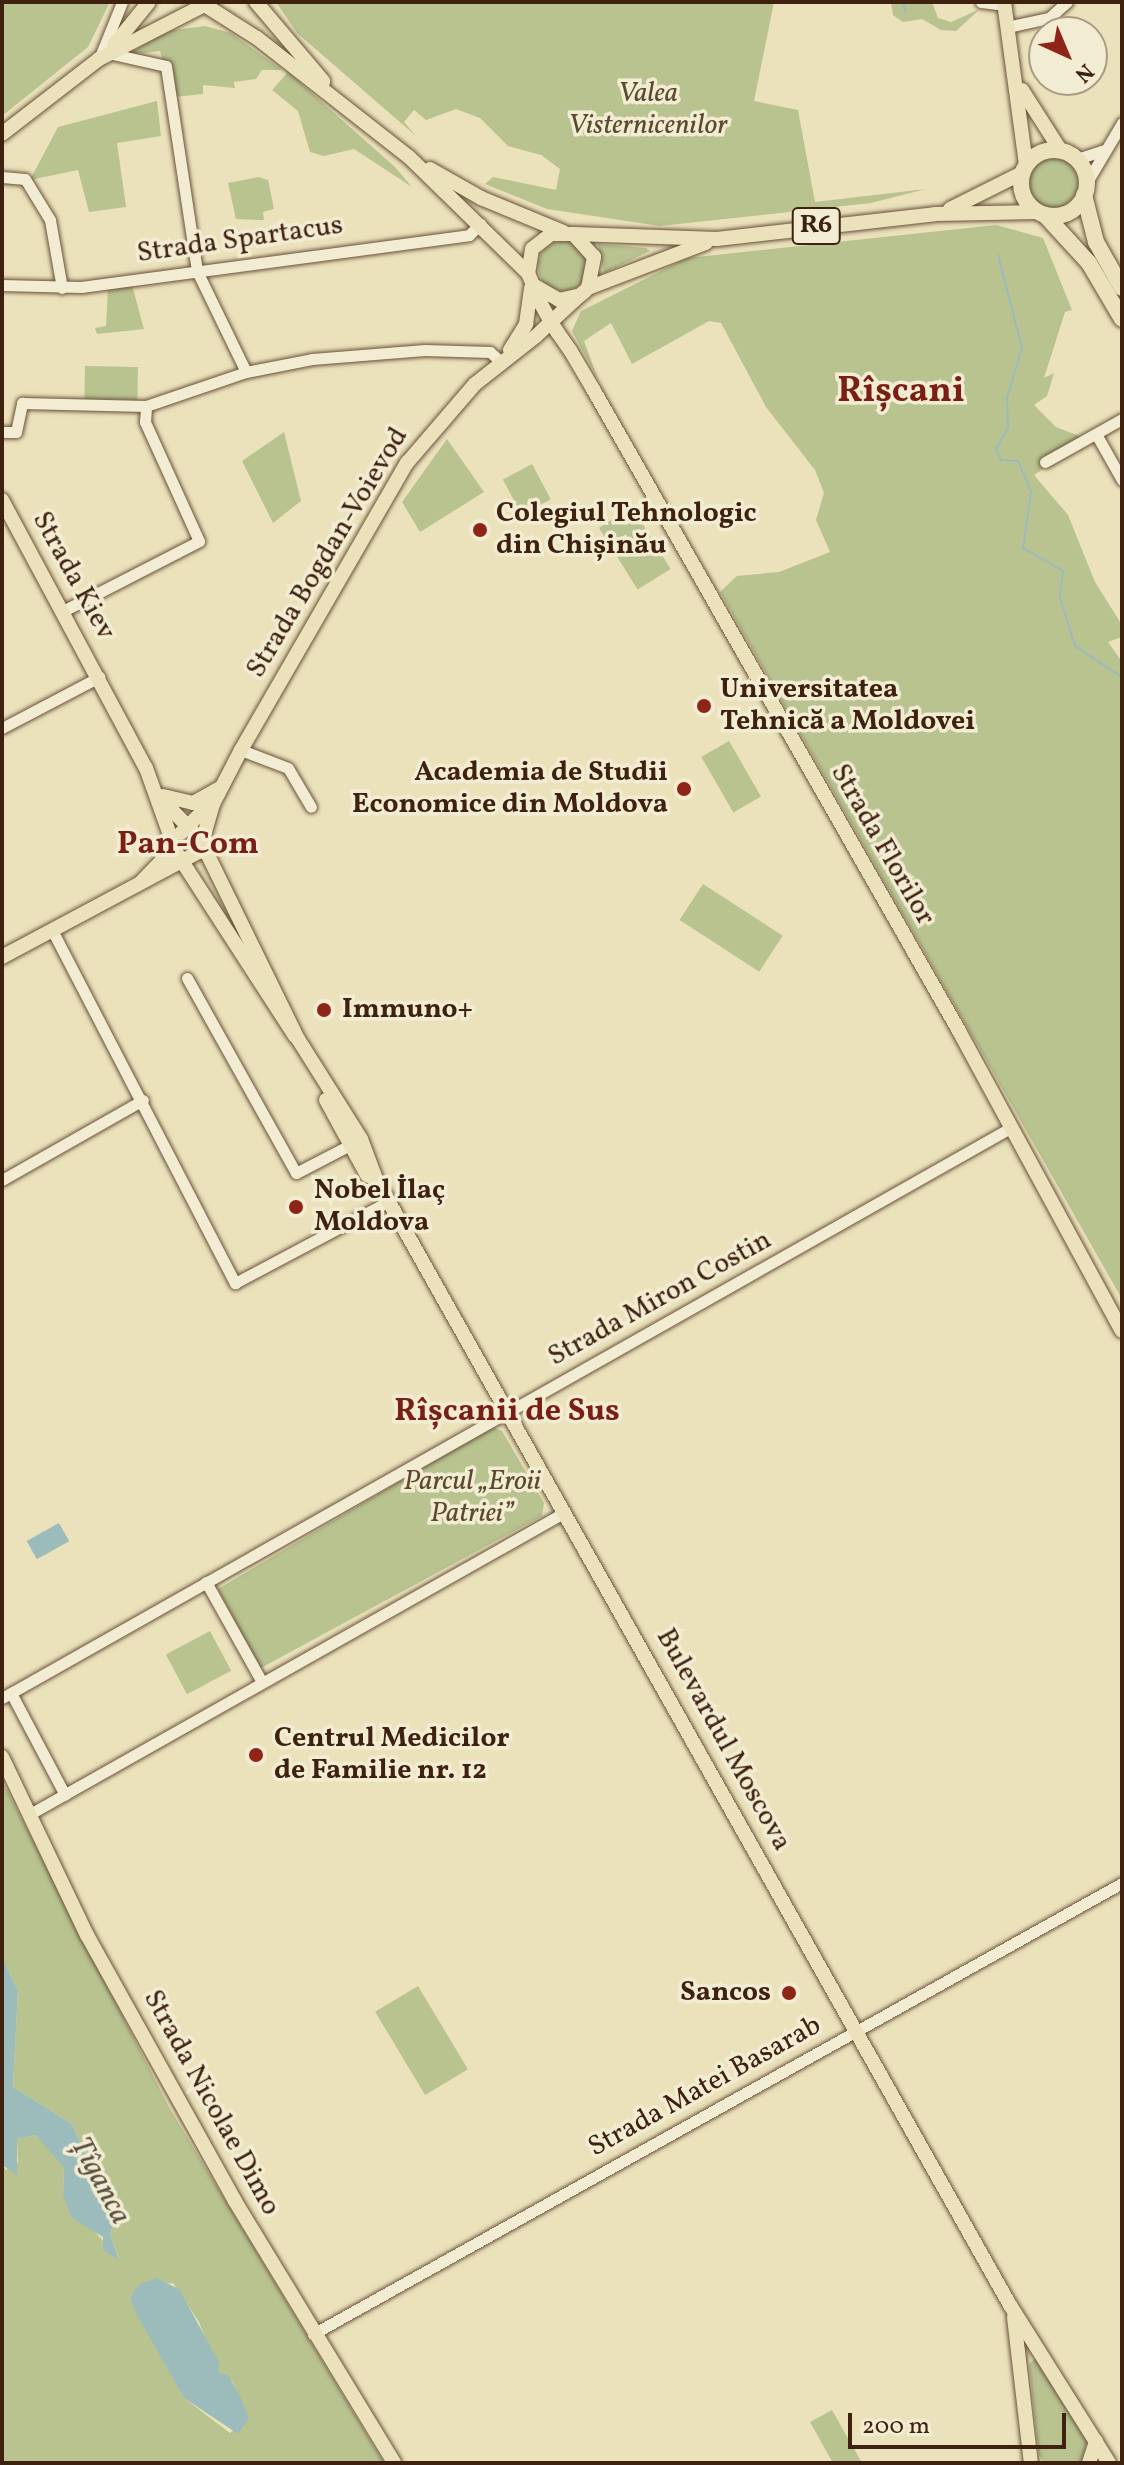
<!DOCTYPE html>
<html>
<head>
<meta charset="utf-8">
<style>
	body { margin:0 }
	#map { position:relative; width:1124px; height:2465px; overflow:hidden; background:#ebe2bc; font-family:Vollkorn,serif }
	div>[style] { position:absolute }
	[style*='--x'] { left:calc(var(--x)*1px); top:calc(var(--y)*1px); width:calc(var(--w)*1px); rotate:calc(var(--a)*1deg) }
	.green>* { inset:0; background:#b8c390; transform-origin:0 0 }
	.round { border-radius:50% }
	.water>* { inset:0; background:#9cbcbb; transform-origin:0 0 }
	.stream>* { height:2px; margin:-1px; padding:0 1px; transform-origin:1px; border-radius:1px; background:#9cbcbb }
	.roads { filter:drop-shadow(0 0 2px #69513a) drop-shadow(0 0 2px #69513a) }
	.minor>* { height:11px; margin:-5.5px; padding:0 5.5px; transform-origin:5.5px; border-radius:5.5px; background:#f2ecd3 }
	.major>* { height:14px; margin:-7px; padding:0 7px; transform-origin:7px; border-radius:7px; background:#ebe2bc }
	.highway>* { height:16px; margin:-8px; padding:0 8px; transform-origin:8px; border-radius:8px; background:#ebe2bc }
	.highway>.ring { margin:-8px; padding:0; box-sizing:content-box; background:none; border:16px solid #ebe2bc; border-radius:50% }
	.dots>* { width:22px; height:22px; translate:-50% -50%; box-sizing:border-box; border:4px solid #f2ecd3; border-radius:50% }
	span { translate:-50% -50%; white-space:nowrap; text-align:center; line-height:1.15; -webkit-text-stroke:7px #f2ecd3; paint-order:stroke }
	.shield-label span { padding:2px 6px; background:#f2ecd3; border:2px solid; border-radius:6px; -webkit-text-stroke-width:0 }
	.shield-label { font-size:26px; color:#3e210e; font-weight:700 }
	.park-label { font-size:28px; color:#5c4a2e; font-style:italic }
	.street-label { font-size:28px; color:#3e210e }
	.poi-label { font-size:28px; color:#3e210e; font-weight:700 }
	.left { translate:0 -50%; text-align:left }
	.right { translate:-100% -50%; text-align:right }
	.water-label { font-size:30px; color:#5a5042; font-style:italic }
	.quarter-label { font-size:32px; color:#7a1f14; font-weight:700 }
	.district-label { font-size:36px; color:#7a1f14; font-weight:700 }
	.frame { position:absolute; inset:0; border:4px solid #3e210e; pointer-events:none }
	.north { position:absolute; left:1028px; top:16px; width:80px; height:80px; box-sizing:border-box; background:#f2ecd3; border:2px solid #aa9b84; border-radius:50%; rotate:136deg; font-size:22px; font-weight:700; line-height:32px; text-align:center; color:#3e210e }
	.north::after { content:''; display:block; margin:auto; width:28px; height:36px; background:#8f2418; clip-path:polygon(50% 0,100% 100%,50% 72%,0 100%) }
	.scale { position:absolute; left:848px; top:2413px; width:218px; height:36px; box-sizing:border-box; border:4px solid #3e210e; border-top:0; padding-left:10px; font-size:24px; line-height:28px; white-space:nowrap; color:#3e210e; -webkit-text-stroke:6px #f2ecd3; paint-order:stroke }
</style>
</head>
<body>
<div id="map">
	<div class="green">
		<i style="clip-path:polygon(2px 2px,109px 4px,88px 47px,2px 116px)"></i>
		<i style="clip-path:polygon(276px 2px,774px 2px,754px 101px,798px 110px,815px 202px,926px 189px,871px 203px,660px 226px,547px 209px,485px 184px,493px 177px,556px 190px,560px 169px,541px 155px,508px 146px,480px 118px,456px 109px,426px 120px,414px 110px,404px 122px,416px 136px,297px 33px)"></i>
		<i style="clip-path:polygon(891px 2px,932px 2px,938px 18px,951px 22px,980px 9px,956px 31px,941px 30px,922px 19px,903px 22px,893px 15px)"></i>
		<i style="clip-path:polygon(205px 26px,231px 33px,282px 70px,262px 70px,256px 79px,234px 82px,235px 88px,203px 85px,203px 94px,174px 97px,160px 51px,128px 55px,166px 31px)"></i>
		<i style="clip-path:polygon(288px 72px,395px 167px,412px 187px,354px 149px,324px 156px,310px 152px,298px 111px,272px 90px)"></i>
		<i style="clip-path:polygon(157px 101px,161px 136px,117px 143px,126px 207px,89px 212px,78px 170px,30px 180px,58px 127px)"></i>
		<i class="round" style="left:1028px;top:158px;width:50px;height:50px"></i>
		<i style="clip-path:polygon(258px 177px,268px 180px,274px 209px,263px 212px,264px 220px,236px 219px,228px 183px)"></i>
		<i style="clip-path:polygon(996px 225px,1043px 238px,1072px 310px,1065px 312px,1044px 378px,1054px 373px,1047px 396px,1034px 405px,1056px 427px,1082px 437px,1040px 460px,1043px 469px,1034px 475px,1068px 515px,1095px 582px,1122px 625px,1122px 637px,1108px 642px,1122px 662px,1122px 1299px,720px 592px,737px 576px,779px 572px,830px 552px,816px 520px,824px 493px,815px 470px,766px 407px,721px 323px,709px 321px,632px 364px,611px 323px,584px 341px,598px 379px,572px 331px,581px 311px,687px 258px)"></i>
		<i class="round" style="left:538px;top:241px;width:50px;height:50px"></i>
		<i style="clip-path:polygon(598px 244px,646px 248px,650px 251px,604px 273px)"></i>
		<i style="clip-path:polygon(132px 285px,144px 329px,97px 334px,95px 328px,106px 326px,108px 288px)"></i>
		<i style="left:85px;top:366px;width:53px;height:33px;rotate:1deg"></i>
		<i style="clip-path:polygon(284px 432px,301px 501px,273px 523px,242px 461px)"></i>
		<i style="clip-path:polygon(447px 439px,484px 492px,420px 532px,402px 502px)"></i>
		<i style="left:532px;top:464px;width:40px;height:33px;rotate:62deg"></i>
		<i style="left:632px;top:507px;width:73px;height:39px;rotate:58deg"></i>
		<i style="left:729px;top:741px;width:64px;height:32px;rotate:60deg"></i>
		<i style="left:703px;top:884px;width:95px;height:43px;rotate:33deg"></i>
		<i style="clip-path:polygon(492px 1427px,502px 1431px,544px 1503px,542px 1516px,259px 1669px,218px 1589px)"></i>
		<i style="left:210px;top:1631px;width:45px;height:50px;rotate:62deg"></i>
		<i style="clip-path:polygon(evenodd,2px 1780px,170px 2109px,384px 2463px,2px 2463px,2px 2165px,6px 2170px,18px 2162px,17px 2139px,36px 2135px,53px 2149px,64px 2168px,63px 2196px,119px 2259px,110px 2234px,115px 2220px,72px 2124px,13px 2087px,18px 1991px,2px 1957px,2px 1780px,173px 2283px,199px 2322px,219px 2373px,232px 2381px,249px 2418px,230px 2433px,184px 2398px,130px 2298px,139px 2285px,173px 2283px)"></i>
		<i style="left:418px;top:1986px;width:97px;height:50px;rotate:59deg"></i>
		<i style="clip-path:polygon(1037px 2357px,1088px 2438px,1081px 2463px,1044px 2463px,1039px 2455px,1029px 2364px)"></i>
		<i style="clip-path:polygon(832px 2410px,862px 2463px,833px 2463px,810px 2422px)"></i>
	</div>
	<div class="water">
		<i style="left:59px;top:1523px;width:21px;height:37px;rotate:61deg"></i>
		<i style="clip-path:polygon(2px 1957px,18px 1991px,13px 2087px,72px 2124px,115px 2220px,110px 2234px,119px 2260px,103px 2250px,103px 2237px,72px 2218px,63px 2196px,64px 2168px,36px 2135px,17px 2139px,17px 2175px,2px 2165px)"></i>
		<i style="clip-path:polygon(156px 2278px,179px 2289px,219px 2362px,219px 2373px,228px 2375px,240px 2396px,249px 2418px,238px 2434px,184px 2398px,137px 2315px,130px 2298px,138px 2285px)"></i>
	</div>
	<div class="stream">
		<i style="--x:903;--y:2;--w:11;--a:75"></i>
		<i style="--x:998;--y:255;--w:96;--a:75.5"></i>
		<i style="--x:1022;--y:348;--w:52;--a:106.7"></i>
		<i style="--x:1007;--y:398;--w:30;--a:88"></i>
		<i style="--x:1008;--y:428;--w:24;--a:120"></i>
		<i style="--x:996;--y:449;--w:12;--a:66"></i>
		<i style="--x:1001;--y:460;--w:17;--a:3"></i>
		<i style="--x:1018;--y:461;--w:34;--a:67"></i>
		<i style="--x:1031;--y:492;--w:57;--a:98.1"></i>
		<i style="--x:1023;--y:548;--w:46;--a:29.9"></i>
		<i style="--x:1063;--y:571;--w:26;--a:97"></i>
		<i style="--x:1060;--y:597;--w:51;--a:73"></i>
		<i style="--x:1075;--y:646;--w:56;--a:33.4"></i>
	</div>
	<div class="roads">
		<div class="minor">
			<i style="--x:981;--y:2;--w:23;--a:7"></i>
			<i style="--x:1007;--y:27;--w:43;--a:-12.1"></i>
			<i style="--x:1049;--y:18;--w:24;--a:-42"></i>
			<i style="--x:108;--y:53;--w:59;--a:12.6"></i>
			<i style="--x:166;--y:66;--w:207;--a:81.4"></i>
			<i style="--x:197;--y:271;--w:112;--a:64.1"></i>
			<i style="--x:99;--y:59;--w:61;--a:-68"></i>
			<i style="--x:1077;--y:159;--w:28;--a:-18"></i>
			<i style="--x:2;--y:177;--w:23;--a:5"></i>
			<i style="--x:25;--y:179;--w:48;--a:58.6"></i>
			<i style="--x:50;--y:220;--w:69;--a:80"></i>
			<i style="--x:1087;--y:182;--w:69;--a:-59.3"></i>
			<i style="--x:2;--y:285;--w:79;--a:1.5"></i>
			<i style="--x:81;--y:287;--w:391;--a:-7.6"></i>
			<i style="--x:469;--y:235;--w:16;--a:-45"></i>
			<i style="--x:2;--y:432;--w:14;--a:0"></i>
			<i style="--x:16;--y:432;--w:30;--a:-78"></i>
			<i style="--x:22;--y:403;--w:124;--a:1.4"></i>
			<i style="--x:146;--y:406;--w:106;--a:-18.8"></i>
			<i style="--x:246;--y:372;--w:67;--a:-11.1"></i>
			<i style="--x:312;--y:359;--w:113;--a:-4.6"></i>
			<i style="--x:425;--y:350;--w:65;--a:1.8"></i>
			<i style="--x:490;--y:352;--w:13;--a:42"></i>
			<i style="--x:1096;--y:434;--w:53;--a:60.5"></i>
			<i style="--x:1045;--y:462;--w:88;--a:-29.2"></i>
			<i style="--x:63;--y:611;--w:153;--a:-27.2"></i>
			<i style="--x:199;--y:541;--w:131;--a:-114.4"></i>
			<i style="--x:145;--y:422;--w:16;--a:-86"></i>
			<i style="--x:2;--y:728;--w:110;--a:-27.7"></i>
			<i style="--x:241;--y:750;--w:50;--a:21"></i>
			<i style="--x:288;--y:768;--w:45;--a:59.5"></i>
			<i style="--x:52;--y:930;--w:398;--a:62.6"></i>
			<i style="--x:235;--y:1283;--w:174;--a:-28"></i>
			<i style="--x:187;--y:978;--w:223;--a:60.8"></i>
			<i style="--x:296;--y:1173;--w:61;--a:-27.4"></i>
			<i style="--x:2;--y:1180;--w:162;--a:-29.6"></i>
			<i style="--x:206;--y:1582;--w:115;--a:60.8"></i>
			<i style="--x:11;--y:1693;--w:115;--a:62.1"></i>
			<i style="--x:2;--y:1698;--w:1160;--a:-29.48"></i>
			<i style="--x:30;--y:1814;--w:614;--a:-29.44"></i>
			<i style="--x:313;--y:2334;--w:926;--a:-29.14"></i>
		</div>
		<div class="major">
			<i style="--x:200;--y:2;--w:67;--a:32.3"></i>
			<i style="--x:257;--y:38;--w:193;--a:38.1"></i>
			<i style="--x:409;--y:157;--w:166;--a:44.3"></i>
			<i style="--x:256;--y:2;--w:104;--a:49.7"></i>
			<i style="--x:1004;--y:2;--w:164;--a:82.3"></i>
			<i style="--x:114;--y:45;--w:55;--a:-50.9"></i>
			<i style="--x:1022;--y:90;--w:72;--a:57.4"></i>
			<i style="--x:2;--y:134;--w:123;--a:-37.7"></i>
			<i style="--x:99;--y:59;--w:125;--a:-27.2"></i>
			<i style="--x:430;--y:169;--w:59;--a:29.6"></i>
			<i style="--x:481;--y:198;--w:89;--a:22.5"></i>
			<i style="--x:950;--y:209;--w:80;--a:-26.6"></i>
			<i style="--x:574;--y:234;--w:143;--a:2"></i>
			<i style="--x:717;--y:239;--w:219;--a:-6.5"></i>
			<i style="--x:935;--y:214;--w:104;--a:-1.1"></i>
			<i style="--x:535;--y:286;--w:28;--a:30"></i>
			<i style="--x:559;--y:300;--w:18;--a:-13"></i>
			<i style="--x:588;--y:288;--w:126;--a:-20.9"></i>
			<i style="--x:510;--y:350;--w:31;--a:-58"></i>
			<i style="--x:526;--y:324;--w:36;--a:-82"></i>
			<i style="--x:2;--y:500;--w:304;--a:61.8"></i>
			<i style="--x:146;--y:768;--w:89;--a:70.3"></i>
			<i style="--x:176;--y:852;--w:219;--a:57.1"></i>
			<i style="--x:163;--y:796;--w:31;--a:13"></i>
			<i style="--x:193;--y:803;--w:31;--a:-29"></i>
			<i style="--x:162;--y:800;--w:54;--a:45.7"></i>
			<i style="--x:200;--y:839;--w:223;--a:63.9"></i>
			<i style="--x:298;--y:1039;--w:118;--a:57.8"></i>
			<i style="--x:361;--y:1139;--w:43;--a:69.4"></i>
			<i style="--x:376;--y:1179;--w:1292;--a:60.62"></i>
			<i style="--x:1010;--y:2305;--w:186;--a:57.9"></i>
			<i style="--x:181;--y:833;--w:47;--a:-45"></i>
			<i style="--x:141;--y:882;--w:47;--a:-45.9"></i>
			<i style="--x:2;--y:957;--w:223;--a:-28.1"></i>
			<i style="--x:199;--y:852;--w:50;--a:-73.7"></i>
			<i style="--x:213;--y:804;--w:61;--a:-62.6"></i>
			<i style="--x:241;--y:750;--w:332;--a:-60"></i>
			<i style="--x:407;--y:463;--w:104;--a:-49.3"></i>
			<i style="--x:475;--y:384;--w:78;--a:-38.2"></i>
			<i style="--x:536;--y:336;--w:21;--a:-43"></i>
			<i style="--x:551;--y:322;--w:38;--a:-43"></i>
			<i style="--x:579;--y:296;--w:6;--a:-39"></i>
			<i style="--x:584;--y:292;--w:6;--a:-45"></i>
			<i style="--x:588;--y:288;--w:32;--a:-79"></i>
			<i style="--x:594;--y:257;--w:31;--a:-132"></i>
			<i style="--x:573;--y:234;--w:22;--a:180"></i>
			<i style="--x:551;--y:234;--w:24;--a:142"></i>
			<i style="--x:532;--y:249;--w:24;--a:99"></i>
			<i style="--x:528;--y:273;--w:34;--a:67"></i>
			<i style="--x:541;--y:304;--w:21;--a:61"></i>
			<i style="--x:551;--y:322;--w:13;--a:58"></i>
			<i style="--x:558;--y:333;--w:21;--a:55"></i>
			<i style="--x:570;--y:350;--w:45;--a:59.5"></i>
			<i style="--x:593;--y:389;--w:739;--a:60.31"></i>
			<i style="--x:959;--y:1031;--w:341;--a:61.5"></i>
			<i style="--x:326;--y:1100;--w:85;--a:61.3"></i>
			<i style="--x:367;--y:1175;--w:10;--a:24"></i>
			<i style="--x:2;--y:1757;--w:197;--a:64.5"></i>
			<i style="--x:87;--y:1935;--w:304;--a:60.9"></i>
			<i style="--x:235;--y:2201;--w:306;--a:58.7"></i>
			<i style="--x:1014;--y:2317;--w:147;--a:83.4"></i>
			<i style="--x:1089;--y:2463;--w:23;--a:-72"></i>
		</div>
		<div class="highway">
			<i class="ring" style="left:1021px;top:150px;width:50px;height:50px"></i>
			<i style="--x:1084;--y:195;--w:49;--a:75.7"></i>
			<i style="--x:1096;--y:242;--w:53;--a:60.5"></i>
			<i style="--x:1045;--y:215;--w:65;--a:47.5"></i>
			<i style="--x:1089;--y:263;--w:65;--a:59.5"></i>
		</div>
	</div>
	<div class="dots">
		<i style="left:480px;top:530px;background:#8f2418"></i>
		<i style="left:704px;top:706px;background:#8f2418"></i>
		<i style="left:684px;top:789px;background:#8f2418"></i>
		<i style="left:324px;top:1010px;background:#8f2418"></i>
		<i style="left:296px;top:1207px;background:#8f2418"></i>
		<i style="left:256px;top:1755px;background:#8f2418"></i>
		<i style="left:789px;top:1993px;background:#8f2418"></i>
	</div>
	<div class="shield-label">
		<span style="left:816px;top:226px">R6</span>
	</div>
	<div class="park-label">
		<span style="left:648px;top:110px">Valea<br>Visternicenilor</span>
		<span style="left:472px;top:1498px">Parcul „Eroii<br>Patriei”</span>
	</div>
	<div class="street-label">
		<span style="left:240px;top:240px;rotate:-8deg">Strada Spartacus</span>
		<span style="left:328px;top:553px;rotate:-59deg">Strada Bogdan-Voievod</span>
		<span style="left:73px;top:576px;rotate:61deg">Strada Kiev</span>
		<span style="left:882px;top:845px;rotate:60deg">Strada Florilor</span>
		<span style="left:660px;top:1299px;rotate:-29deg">Strada Miron Costin</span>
		<span style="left:723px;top:1740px;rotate:61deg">Bulevardul Moscova</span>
		<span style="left:705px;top:2087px;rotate:-29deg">Strada Matei Basarab</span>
		<span style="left:211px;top:2103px;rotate:61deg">Strada Nicolae Dimo</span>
	</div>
	<div class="poi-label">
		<span class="left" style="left:496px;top:530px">Colegiul Tehnologic<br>din Chișinău</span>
		<span class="left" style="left:720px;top:706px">Universitatea<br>Tehnică a Moldovei</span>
		<span class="right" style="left:668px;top:789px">Academia de Studii<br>Economice din Moldova</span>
		<span class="left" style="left:342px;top:1010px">Immuno+</span>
		<span class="left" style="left:314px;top:1207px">Nobel İlaç<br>Moldova</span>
		<span class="left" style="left:274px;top:1755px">Centrul Medicilor<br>de Familie nr. 12</span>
		<span class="right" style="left:771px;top:1993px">Sancos</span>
	</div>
	<div class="water-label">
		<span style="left:100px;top:2181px;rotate:62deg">Țîganca</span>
	</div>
	<div class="quarter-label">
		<span style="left:188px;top:845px">Pan-Com</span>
		<span style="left:507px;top:1412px">Rîșcanii de Sus</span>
	</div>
	<div class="district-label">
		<span style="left:901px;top:393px">Rîșcani</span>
	</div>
	<div class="frame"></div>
	<div class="north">N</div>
	<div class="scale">200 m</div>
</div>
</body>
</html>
